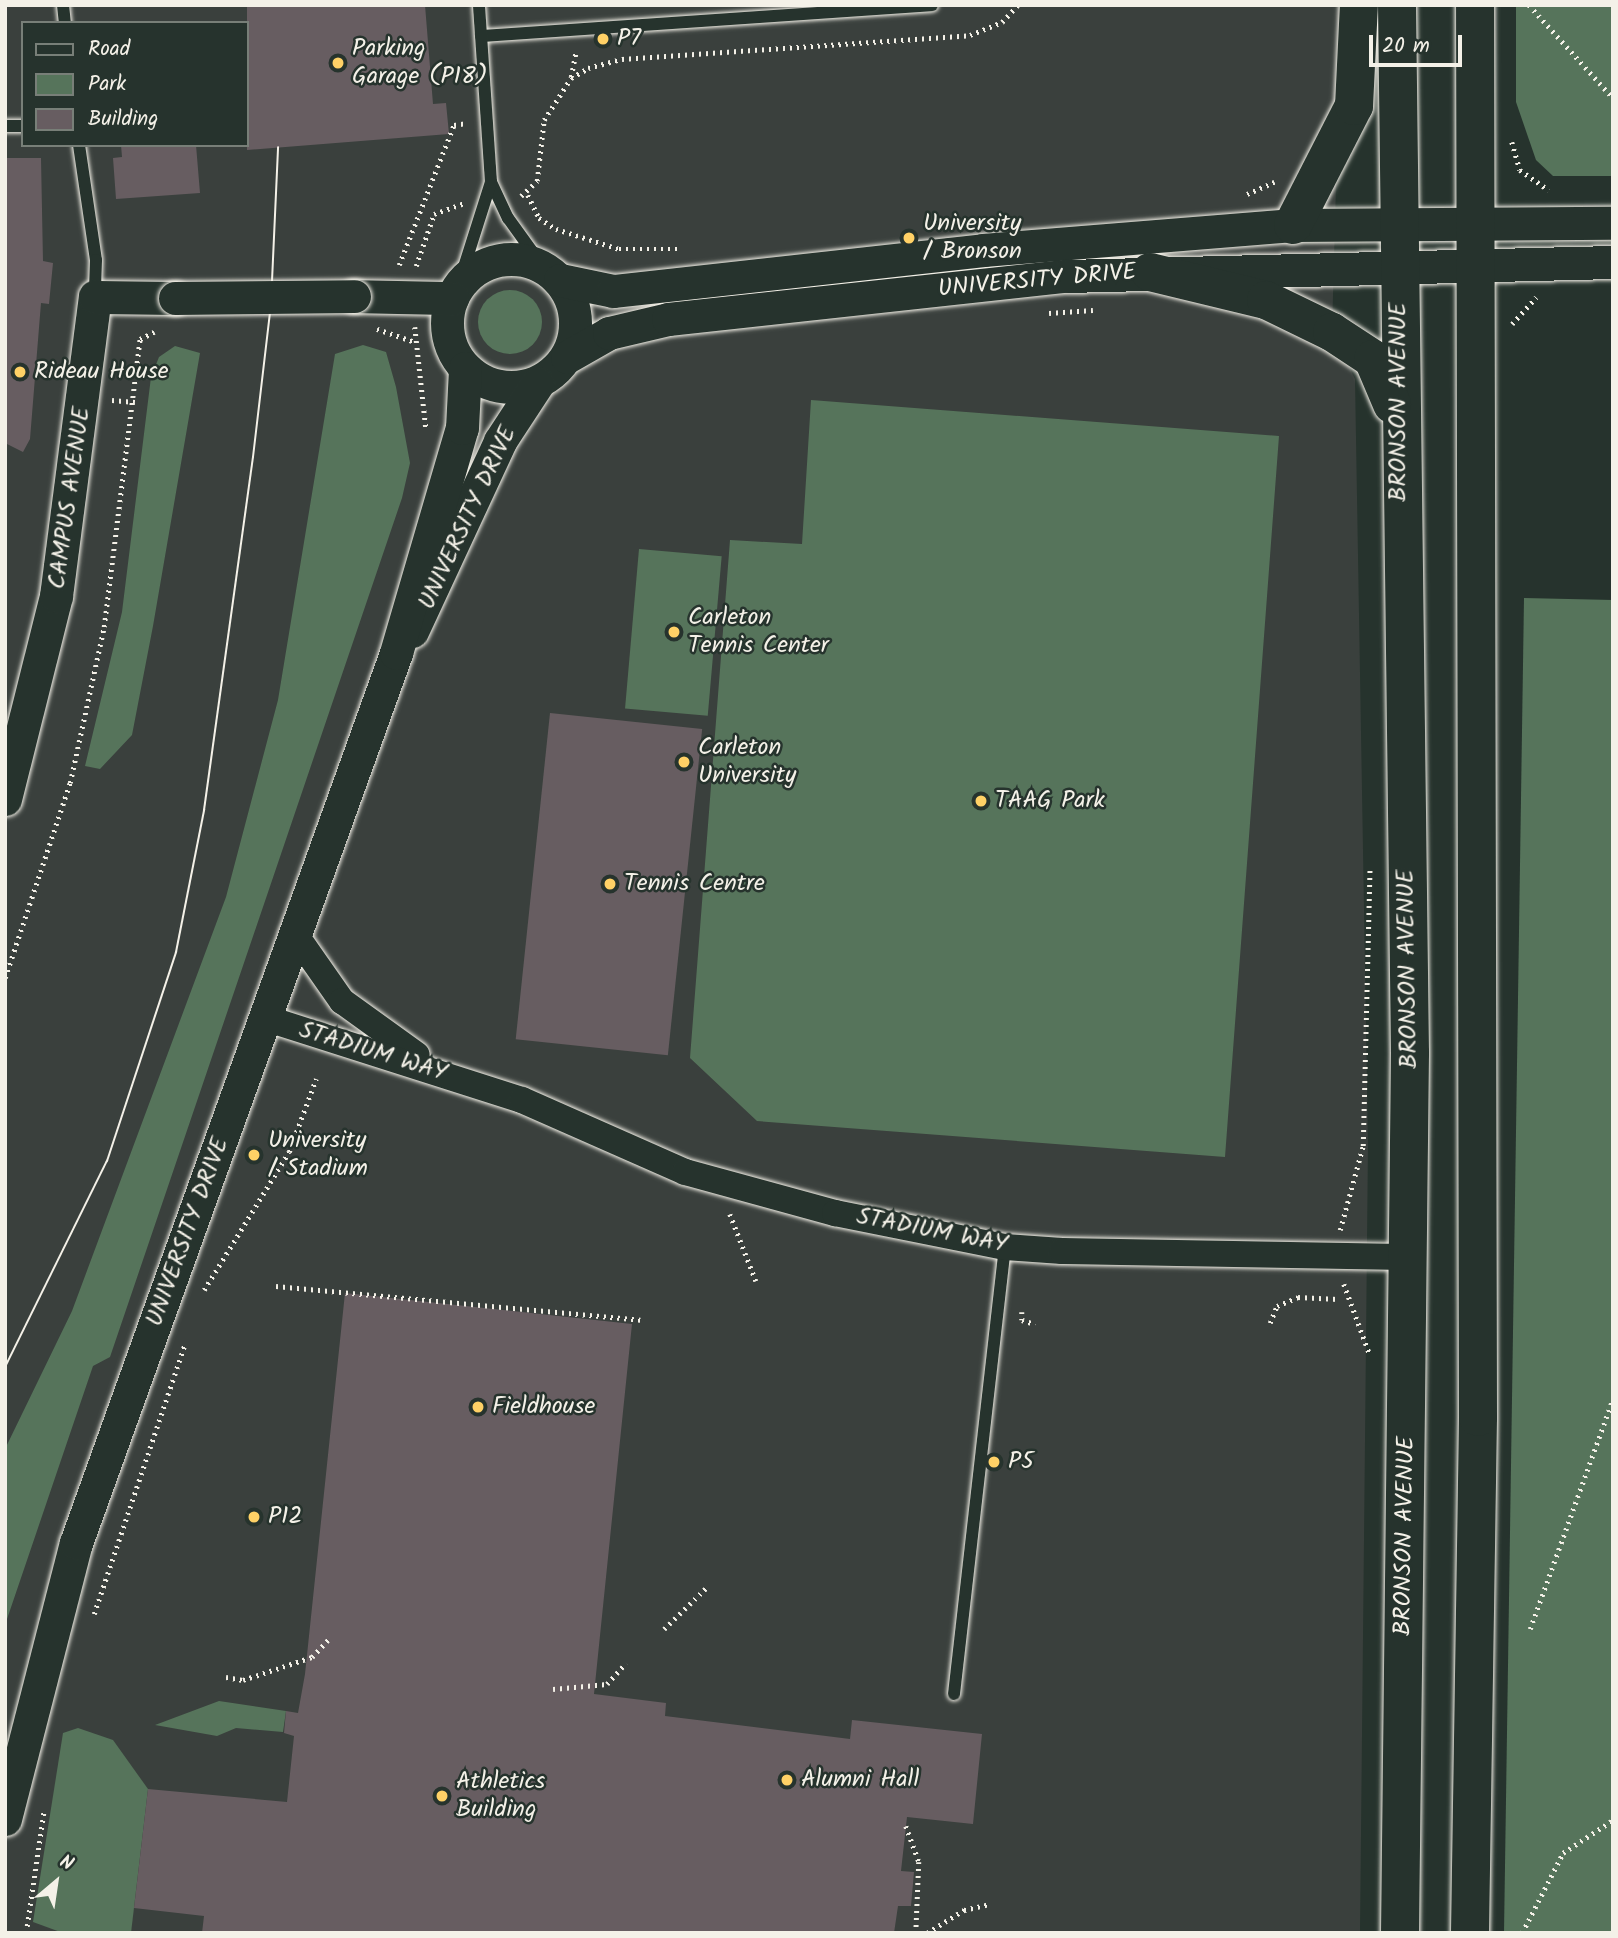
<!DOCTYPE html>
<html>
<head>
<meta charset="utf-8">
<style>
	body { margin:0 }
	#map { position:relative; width:1618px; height:1938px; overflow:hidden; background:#26332d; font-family:Kalam,sans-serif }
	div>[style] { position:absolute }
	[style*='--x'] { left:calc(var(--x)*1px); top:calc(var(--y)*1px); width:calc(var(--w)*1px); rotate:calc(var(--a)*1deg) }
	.built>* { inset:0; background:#3a403d }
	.green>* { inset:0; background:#56745b; transform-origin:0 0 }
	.round { border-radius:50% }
	.building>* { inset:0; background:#675d61; transform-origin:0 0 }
	.path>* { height:4.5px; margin-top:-2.25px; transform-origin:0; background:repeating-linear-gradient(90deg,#f4f1e8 0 2px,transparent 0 7px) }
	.roads { filter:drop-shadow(0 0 2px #f4f1e8) drop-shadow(0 0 2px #f4f1e8) }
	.service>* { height:12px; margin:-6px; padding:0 6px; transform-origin:6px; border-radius:6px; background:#26332d }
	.minor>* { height:26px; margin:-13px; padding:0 13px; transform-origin:13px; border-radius:13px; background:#26332d }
	.tertiary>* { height:33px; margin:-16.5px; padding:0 16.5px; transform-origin:16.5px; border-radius:16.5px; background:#26332d }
	.tertiary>.ring { margin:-16.5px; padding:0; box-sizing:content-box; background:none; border:33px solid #26332d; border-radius:50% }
	.primary>* { height:38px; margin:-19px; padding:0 19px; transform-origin:19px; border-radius:19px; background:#26332d }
	.tram>* { height:2px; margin:-1px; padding:0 1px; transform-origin:1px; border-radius:1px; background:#f4f1e8 }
	.bridges { filter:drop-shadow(0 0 2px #f4f1e8) drop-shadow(0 0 2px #f4f1e8) }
	.tertiary-bridge>* { height:33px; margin:-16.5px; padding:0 16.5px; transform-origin:16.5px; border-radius:16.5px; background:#26332d }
	.dots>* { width:19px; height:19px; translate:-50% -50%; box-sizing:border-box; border:4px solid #26332d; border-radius:50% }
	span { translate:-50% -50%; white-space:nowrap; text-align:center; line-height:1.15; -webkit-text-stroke:5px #26332d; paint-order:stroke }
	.poi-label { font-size:24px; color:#f4f1e8 }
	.left { translate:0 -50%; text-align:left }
	.street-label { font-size:24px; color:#f4f1e8 }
	.frame { position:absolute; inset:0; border:7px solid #f4f1e8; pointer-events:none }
	.legend { position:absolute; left:21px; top:21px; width:228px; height:126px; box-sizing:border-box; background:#26332d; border:2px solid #787f78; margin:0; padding:9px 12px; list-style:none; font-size:21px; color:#f4f1e8 }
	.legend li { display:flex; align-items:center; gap:14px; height:35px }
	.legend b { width:35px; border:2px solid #787f78 }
	.north { position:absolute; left:21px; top:1847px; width:70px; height:70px; -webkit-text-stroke:5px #26332d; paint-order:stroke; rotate:29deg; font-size:19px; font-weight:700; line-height:28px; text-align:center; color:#f4f1e8 }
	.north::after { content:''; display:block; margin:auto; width:24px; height:32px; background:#f4f1e8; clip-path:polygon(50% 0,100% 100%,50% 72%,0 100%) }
	.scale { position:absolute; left:1369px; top:35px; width:93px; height:32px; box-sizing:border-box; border:4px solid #f4f1e8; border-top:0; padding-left:9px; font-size:21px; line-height:24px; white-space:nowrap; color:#f4f1e8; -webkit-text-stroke:5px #26332d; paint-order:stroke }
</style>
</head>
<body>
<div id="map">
	<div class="built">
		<i style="clip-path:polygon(evenodd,5px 5px,1341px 5px,1332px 332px,1355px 379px,1368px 1145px,1360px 1933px,5px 1933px,5px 5px,23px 23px,247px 23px,247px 145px,23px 145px,23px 23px)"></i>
	</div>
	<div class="green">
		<i style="clip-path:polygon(1516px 5px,1613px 5px,1613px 176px,1553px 176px,1536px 160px,1516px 102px)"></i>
		<i class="round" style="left:478px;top:290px;width:64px;height:64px"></i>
		<i style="clip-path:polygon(363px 345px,386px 352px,396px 387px,410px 463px,402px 498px,110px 1357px,93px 1366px,5px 1625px,5px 1449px,72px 1311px,226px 897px,278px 700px,335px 354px)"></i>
		<i style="clip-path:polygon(175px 346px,200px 353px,153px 626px,132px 735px,100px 769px,85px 766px,122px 612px,151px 377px,159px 357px)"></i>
		<i style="clip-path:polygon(811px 400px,1279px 436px,1225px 1157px,757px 1121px,690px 1058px,730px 540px,802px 544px)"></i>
		<i style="left:639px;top:549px;width:83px;height:160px;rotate:5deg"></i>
		<i style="clip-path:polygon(1524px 598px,1613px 600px,1613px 1933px,1504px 1933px)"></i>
		<i style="clip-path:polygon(219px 1701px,286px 1711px,283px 1732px,236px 1728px,217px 1736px,155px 1725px)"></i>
		<i style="clip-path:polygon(78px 1728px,113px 1740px,148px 1789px,131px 1933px,63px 1933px,33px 1922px,63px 1733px)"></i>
	</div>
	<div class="building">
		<i style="clip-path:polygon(247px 5px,425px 5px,433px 104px,446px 103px,449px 134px,247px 150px)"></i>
		<i style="clip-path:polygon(121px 145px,196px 145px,200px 193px,116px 199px,113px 158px,122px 157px)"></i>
		<i style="clip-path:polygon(5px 158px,41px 158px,43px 261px,53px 263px,49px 304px,41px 303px,30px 439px,23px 452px,5px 443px)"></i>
		<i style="left:550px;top:713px;width:153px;height:328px;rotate:6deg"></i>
		<i style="clip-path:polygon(345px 1293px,632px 1324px,594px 1694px,666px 1703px,665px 1716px,850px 1739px,852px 1720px,982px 1734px,973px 1824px,907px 1817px,901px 1871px,914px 1872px,911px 1906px,898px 1906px,894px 1933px,202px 1933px,204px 1916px,134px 1908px,148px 1789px,287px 1802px,294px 1736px,284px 1733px,286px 1711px,298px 1713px,305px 1674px)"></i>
	</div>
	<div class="path">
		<i style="--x:1529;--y:5;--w:125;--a:47.9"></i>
		<i style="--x:571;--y:77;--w:26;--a:-79"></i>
		<i style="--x:1512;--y:142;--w:29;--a:74"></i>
		<i style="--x:1520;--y:170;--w:35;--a:35"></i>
		<i style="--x:1247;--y:194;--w:30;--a:-24"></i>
		<i style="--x:528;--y:195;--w:25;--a:64"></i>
		<i style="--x:539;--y:218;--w:20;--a:33"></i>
		<i style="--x:556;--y:229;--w:66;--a:17.6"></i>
		<i style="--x:619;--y:249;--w:59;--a:0"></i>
		<i style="--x:521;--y:196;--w:22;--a:-43"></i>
		<i style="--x:537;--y:181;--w:61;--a:-83.5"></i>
		<i style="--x:544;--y:120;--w:50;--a:-57.3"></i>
		<i style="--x:571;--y:78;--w:20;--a:-30"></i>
		<i style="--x:588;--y:68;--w:35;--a:-15"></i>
		<i style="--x:622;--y:59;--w:349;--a:-3.9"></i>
		<i style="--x:970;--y:35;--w:35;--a:-22"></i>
		<i style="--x:1002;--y:22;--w:23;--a:-47"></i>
		<i style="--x:399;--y:265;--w:150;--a:-68.6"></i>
		<i style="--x:454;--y:125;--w:12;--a:-9"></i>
		<i style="--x:416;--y:266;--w:55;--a:-70.9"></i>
		<i style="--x:434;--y:214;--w:32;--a:-20"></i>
		<i style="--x:1049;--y:313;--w:44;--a:-3.9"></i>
		<i style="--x:1512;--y:324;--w:36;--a:-48"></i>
		<i style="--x:415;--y:327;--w:103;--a:83.8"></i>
		<i style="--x:377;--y:329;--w:40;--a:18.9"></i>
		<i style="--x:112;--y:400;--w:23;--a:5"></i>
		<i style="--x:5;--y:978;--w:206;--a:-71.6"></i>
		<i style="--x:70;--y:783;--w:160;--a:-77.7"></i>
		<i style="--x:104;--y:627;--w:290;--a:-82.9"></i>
		<i style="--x:140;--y:339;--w:16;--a:-27"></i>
		<i style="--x:730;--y:1214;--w:72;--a:68.8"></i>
		<i style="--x:1340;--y:1230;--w:87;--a:-74.7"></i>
		<i style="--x:1363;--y:1146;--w:277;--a:-88.6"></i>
		<i style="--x:1344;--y:1284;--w:76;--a:69.9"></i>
		<i style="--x:276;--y:1286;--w:366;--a:5.3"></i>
		<i style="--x:204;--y:1290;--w:162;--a:-58.4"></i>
		<i style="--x:289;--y:1152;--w:78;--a:-69.7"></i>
		<i style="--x:1022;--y:1312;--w:8;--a:90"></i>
		<i style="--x:1022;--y:1320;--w:14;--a:17"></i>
		<i style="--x:1270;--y:1323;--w:18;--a:-68"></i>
		<i style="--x:1277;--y:1306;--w:23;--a:-23"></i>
		<i style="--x:1298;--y:1297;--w:40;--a:2.9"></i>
		<i style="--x:94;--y:1614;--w:285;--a:-71.4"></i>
		<i style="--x:664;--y:1629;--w:62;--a:-44.3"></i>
		<i style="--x:1530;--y:1629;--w:245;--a:-70.2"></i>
		<i style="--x:226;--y:1677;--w:17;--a:10"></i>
		<i style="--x:243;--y:1680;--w:73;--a:-18.4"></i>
		<i style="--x:312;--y:1657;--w:25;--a:-47"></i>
		<i style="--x:553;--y:1689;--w:54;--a:-5.3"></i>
		<i style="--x:607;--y:1684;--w:28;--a:-48"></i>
		<i style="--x:906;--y:1826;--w:38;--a:70"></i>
		<i style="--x:919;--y:1862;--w:71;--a:92.4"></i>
		<i style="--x:26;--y:1933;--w:125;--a:-81.7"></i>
		<i style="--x:927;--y:1933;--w:44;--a:-31.9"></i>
		<i style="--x:964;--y:1910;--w:26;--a:-13"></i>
		<i style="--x:1522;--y:1933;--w:90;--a:-62.9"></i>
		<i style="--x:1563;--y:1853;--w:60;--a:-33.4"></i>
	</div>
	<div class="roads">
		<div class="service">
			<i style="--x:63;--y:5;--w:18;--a:84"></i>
			<i style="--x:481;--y:36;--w:452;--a:-3.9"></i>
			<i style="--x:5;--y:126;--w:18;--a:0"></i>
			<i style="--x:79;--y:145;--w:116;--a:81.6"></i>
			<i style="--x:96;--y:260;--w:36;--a:92"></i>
			<i style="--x:491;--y:182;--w:40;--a:65"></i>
			<i style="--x:508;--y:218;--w:62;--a:54.2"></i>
			<i style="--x:458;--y:286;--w:109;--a:-72.4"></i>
			<i style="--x:491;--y:182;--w:177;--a:-93.9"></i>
			<i style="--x:954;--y:1694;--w:450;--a:-83.5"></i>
		</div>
		<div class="minor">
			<i style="--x:295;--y:934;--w:82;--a:55"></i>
			<i style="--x:342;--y:1001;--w:92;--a:35.8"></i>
			<i style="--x:265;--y:1018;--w:270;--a:17.7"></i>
			<i style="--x:522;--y:1100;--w:178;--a:23.8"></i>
			<i style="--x:685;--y:1172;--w:156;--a:15.3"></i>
			<i style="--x:835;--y:1213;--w:173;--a:11.3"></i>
			<i style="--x:1005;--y:1247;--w:57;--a:4"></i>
			<i style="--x:1062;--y:1251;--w:343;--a:1"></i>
		</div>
		<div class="tertiary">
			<i class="ring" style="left:447px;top:259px;width:95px;height:95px"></i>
			<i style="--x:560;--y:280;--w:54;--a:11.7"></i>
			<i style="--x:613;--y:291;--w:372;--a:-6.3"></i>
			<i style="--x:983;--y:250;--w:311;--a:-4.6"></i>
			<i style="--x:1293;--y:225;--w:320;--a:-0.4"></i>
			<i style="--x:354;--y:296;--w:98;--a:1.2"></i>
			<i style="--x:567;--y:357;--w:48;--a:-29.7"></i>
			<i style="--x:609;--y:333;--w:61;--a:-13.3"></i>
			<i style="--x:668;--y:319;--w:401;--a:-6.2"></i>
			<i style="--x:1067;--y:276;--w:546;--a:-1.47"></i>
			<i style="--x:412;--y:631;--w:209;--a:-65.1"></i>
			<i style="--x:500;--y:441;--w:69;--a:-56.8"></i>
			<i style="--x:5;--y:799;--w:209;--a:-75.9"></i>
			<i style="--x:56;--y:596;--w:302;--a:-82.6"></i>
			<i style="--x:95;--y:297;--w:80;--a:0.7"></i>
			<i style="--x:5;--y:1819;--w:285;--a:-75.6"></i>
			<i style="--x:76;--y:1543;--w:946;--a:-70.22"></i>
			<i style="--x:396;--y:653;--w:234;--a:-73.7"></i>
			<i style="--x:462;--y:428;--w:60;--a:-87.1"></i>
		</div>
		<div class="primary">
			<i style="--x:1397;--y:5;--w:1048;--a:89.29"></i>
			<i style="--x:1410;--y:1053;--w:880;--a:90.65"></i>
			<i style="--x:1293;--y:225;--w:134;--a:-62.9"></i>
			<i style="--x:1354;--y:106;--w:101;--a:-87.2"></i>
			<i style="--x:1150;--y:272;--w:119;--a:13.6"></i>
			<i style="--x:1266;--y:300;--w:73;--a:25.9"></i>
			<i style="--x:1332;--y:332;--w:49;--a:33.4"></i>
			<i style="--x:1373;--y:359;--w:49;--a:67.1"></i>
			<i style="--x:1470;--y:1933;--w:516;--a:-89.11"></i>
			<i style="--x:1478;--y:1417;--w:1412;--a:-90.12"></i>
		</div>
	</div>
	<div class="tram">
		<i style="--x:5;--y:1367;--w:230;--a:-63.7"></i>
		<i style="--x:107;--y:1161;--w:220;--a:-71.7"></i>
		<i style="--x:176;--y:952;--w:145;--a:-78.8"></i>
		<i style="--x:204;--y:810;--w:356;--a:-82.1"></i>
		<i style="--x:253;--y:457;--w:155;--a:-83.3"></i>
		<i style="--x:271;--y:303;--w:156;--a:-87.4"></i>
	</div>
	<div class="bridges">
		<div class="tertiary-bridge">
			<i style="--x:175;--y:298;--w:179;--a:-0.6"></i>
		</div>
	</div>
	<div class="dots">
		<i style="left:603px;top:39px;background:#ffd166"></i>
		<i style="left:338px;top:63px;background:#ffd166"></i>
		<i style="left:909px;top:238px;background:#ffd166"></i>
		<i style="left:20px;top:372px;background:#ffd166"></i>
		<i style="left:674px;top:632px;background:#ffd166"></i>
		<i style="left:684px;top:762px;background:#ffd166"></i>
		<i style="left:981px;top:801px;background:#ffd166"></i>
		<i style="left:610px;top:884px;background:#ffd166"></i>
		<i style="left:254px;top:1155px;background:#ffd166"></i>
		<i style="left:478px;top:1407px;background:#ffd166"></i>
		<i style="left:994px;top:1462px;background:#ffd166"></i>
		<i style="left:254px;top:1517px;background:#ffd166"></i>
		<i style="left:787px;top:1780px;background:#ffd166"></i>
		<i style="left:442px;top:1796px;background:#ffd166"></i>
	</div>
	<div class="poi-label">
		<span class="left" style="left:617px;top:39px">P7</span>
		<span class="left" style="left:352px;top:63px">Parking<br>Garage (P18)</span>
		<span class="left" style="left:923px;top:238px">University<br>/ Bronson</span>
		<span class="left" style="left:34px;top:372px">Rideau House</span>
		<span class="left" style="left:688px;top:632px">Carleton<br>Tennis Center</span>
		<span class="left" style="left:698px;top:762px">Carleton<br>University</span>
		<span class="left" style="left:995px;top:801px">TAAG Park</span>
		<span class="left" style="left:624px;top:884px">Tennis Centre</span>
		<span class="left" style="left:268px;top:1155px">University<br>/ Stadium</span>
		<span class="left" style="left:492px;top:1407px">Fieldhouse</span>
		<span class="left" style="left:1008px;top:1462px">P5</span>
		<span class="left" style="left:268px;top:1517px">P12</span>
		<span class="left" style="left:801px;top:1780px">Alumni Hall</span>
		<span class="left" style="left:456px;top:1796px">Athletics<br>Building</span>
	</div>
	<div class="street-label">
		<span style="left:1037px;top:281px;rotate:-5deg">UNIVERSITY DRIVE</span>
		<span style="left:1399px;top:402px;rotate:-90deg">BRONSON AVENUE</span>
		<span style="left:70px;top:498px;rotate:-82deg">CAMPUS AVENUE</span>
		<span style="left:468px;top:518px;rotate:-65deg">UNIVERSITY DRIVE</span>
		<span style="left:1408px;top:969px;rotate:-91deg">BRONSON AVENUE</span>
		<span style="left:373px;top:1052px;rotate:17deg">STADIUM WAY</span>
		<span style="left:932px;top:1231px;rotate:11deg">STADIUM WAY</span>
		<span style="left:188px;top:1232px;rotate:-70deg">UNIVERSITY DRIVE</span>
		<span style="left:1405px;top:1536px;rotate:-89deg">BRONSON AVENUE</span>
	</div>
	<div class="frame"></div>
	<ul class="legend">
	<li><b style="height:9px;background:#26332d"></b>Road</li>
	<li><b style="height:19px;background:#56745b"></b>Park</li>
	<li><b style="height:19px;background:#675d61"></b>Building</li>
	</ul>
	<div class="north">N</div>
	<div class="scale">20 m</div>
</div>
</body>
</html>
